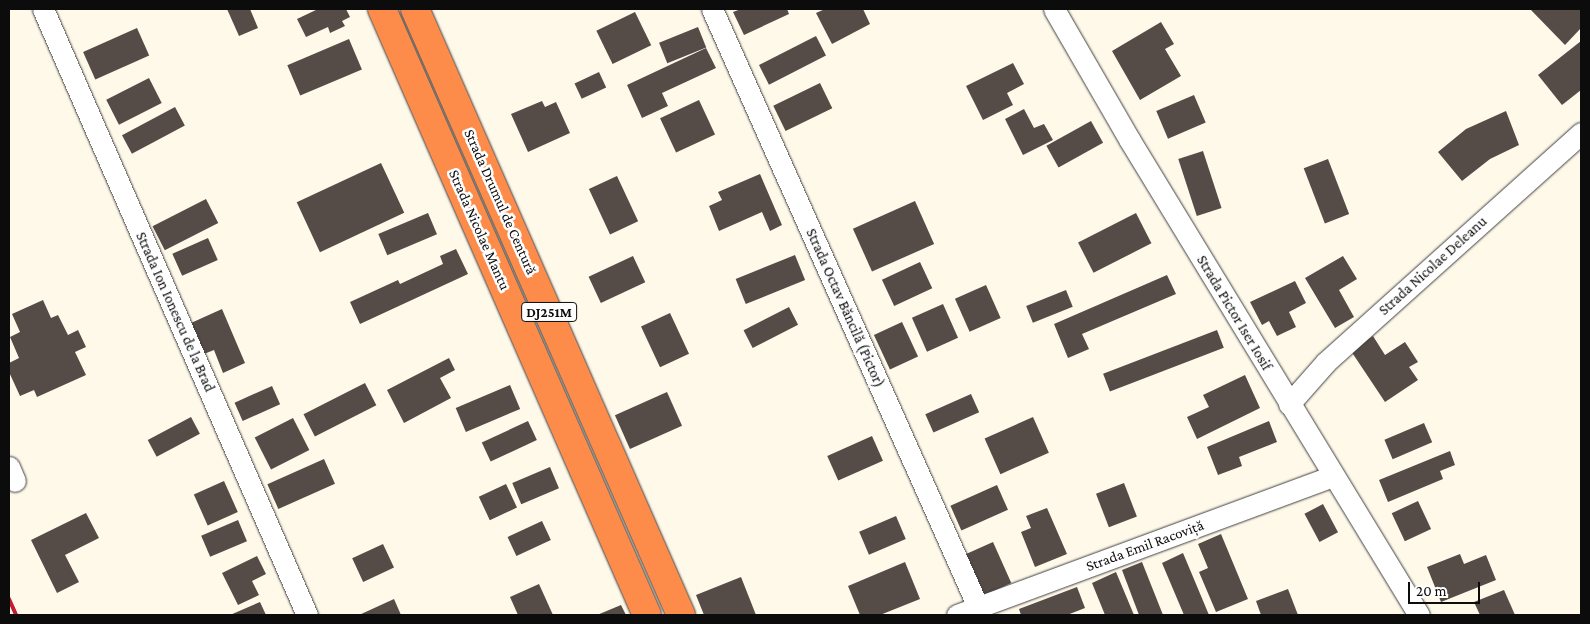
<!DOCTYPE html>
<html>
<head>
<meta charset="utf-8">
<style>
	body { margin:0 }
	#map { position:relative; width:1590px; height:624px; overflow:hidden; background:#fff9ea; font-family:"Crimson Pro",serif }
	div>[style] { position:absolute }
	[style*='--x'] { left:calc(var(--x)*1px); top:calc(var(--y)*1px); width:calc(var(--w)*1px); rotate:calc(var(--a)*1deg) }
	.building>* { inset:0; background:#554c47; transform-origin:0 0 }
	.roads { filter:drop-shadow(0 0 1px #3f3f3f) drop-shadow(0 0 1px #3f3f3f) }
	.street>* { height:21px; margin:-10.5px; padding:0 10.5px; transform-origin:10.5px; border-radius:10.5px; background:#fff }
	.highway>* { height:28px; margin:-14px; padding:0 14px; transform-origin:14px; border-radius:14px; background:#fd8c4b }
	.rail>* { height:4px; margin:-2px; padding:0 2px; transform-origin:2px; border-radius:2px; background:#c31c33 }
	span { translate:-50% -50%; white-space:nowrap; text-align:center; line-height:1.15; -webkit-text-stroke:5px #fff; paint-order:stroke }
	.shield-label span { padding:1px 4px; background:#fff; border:1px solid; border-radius:4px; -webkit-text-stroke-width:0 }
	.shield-label { font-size:14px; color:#0c0c0c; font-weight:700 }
	.street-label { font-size:15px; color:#0c0c0c }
	.frame { position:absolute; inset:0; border:10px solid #0c0c0c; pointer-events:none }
	.scale { position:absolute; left:1408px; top:582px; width:72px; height:22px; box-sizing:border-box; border:2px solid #0c0c0c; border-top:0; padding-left:6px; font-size:15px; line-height:18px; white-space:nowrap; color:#0c0c0c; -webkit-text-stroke:4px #fff; paint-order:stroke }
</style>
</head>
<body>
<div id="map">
	<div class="building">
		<i style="clip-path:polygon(227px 9px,250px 9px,258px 28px,239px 36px)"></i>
		<i style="clip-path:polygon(318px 9px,346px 9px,350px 17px,342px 21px,345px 26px,330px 33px,328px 27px,306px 37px,297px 19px)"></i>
		<i style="clip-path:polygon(741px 9px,787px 9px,789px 14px,744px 35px,733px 12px)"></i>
		<i style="clip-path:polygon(825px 9px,863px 9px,870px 24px,832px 44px,816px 13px)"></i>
		<i style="clip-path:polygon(1530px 9px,1581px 9px,1581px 28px,1565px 45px)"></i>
		<i style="left:635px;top:12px;width:37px;height:43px;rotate:64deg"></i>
		<i style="clip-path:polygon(1161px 22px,1174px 44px,1165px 49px,1181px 76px,1140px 100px,1112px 51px)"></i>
		<i style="left:698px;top:27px;width:22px;height:42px;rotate:68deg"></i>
		<i style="left:137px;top:28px;width:30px;height:59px;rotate:66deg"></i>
		<i style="left:816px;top:36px;width:22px;height:64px;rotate:63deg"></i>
		<i style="left:349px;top:39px;width:33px;height:67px;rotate:67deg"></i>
		<i style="clip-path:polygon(1581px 41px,1581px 90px,1562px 105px,1538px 75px)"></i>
		<i style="clip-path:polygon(706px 48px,716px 68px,662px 93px,668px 106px,642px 118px,627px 85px)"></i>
		<i style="clip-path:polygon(1013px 63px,1024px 84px,1007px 93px,1013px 105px,983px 120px,966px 86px)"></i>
		<i style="left:599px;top:72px;width:17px;height:27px;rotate:65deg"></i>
		<i style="left:149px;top:78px;width:28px;height:48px;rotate:63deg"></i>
		<i style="left:820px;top:83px;width:28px;height:52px;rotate:64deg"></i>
		<i style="left:1194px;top:95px;width:30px;height:41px;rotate:67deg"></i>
		<i style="left:699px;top:100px;width:38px;height:43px;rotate:65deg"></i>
		<i style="clip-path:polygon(542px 101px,545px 107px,556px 102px,570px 133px,528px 152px,511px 114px)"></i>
		<i style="left:175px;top:107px;width:21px;height:60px;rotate:62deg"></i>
		<i style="clip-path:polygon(1024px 109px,1034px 128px,1044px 124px,1053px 140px,1023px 155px,1005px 119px)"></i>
		<i style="clip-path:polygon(1506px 111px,1519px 145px,1490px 159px,1462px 181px,1438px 152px,1466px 129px)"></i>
		<i style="left:1091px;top:121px;width:25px;height:51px;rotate:61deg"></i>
		<i style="left:1203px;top:151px;width:60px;height:26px;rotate:72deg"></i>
		<i style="left:1328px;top:159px;width:59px;height:26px;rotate:69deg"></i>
		<i style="left:381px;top:163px;width:55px;height:93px;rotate:65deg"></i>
		<i style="clip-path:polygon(760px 174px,782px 225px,770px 231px,762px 212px,719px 231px,709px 206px,722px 200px,718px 192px)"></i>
		<i style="left:617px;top:176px;width:50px;height:31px;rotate:65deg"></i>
		<i style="left:206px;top:199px;width:27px;height:60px;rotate:63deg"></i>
		<i style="left:915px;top:201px;width:47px;height:68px;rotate:66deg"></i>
		<i style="left:428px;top:213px;width:23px;height:54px;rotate:67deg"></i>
		<i style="left:1136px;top:213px;width:34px;height:65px;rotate:63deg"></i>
		<i style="left:208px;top:238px;width:24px;height:39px;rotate:66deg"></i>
		<i style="clip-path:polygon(456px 249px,468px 274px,360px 324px,350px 302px,398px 280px,400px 284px,443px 264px,440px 256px)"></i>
		<i style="left:795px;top:255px;width:27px;height:64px;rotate:68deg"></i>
		<i style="left:633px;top:256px;width:29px;height:49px;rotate:65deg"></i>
		<i style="clip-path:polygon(1343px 256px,1357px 279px,1339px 290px,1354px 317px,1335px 328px,1305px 278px)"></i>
		<i style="left:920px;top:262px;width:29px;height:42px;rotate:65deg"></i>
		<i style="clip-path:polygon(1167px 275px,1176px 294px,1082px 334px,1089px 349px,1068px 358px,1054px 324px)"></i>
		<i style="clip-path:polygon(1295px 281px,1306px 303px,1289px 312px,1296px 327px,1277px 336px,1269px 321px,1262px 325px,1250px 302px)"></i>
		<i style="left:986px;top:285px;width:36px;height:34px;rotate:66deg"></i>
		<i style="left:1066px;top:290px;width:18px;height:43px;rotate:68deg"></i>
		<i style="clip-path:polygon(43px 300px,51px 318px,58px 315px,68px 335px,78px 330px,86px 347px,75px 352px,86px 375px,37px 397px,34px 390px,20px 396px,9px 372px,9px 363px,19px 358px,10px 337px,20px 332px,12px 314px)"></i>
		<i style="left:943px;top:304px;width:37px;height:34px;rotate:66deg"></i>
		<i style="left:789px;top:307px;width:20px;height:51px;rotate:63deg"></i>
		<i style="clip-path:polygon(222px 309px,245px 363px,223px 373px,214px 350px,204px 354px,191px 323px)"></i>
		<i style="left:670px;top:313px;width:45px;height:32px;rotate:65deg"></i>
		<i style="left:902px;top:322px;width:38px;height:31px;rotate:65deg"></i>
		<i style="left:1217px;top:330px;width:19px;height:122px;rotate:69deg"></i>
		<i style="clip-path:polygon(1373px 336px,1385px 355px,1405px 342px,1418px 362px,1409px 367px,1418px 380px,1385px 402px,1351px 351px)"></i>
		<i style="clip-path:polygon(449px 358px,455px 370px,440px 378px,451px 398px,404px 423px,387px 390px)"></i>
		<i style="clip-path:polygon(1245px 375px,1260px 408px,1197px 439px,1187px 417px,1209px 407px,1203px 395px)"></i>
		<i style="left:365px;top:383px;width:25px;height:69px;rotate:63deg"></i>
		<i style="left:510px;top:385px;width:26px;height:59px;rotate:67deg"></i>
		<i style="left:272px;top:386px;width:20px;height:41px;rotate:66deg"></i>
		<i style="left:667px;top:392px;width:37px;height:57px;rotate:66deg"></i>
		<i style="left:971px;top:394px;width:20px;height:50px;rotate:66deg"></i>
		<i style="left:191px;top:417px;width:19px;height:49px;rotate:62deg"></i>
		<i style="left:1033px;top:417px;width:39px;height:53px;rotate:66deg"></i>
		<i style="left:293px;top:418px;width:36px;height:43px;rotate:63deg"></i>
		<i style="left:528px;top:421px;width:21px;height:51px;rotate:65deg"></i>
		<i style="clip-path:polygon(1269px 421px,1277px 442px,1239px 457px,1242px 466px,1218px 475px,1207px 447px)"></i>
		<i style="left:1424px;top:423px;width:21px;height:43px;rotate:67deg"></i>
		<i style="left:872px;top:436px;width:27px;height:49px;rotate:66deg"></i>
		<i style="clip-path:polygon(1450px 451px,1455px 465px,1440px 471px,1443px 479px,1388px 502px,1379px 480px)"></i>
		<i style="left:324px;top:459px;width:27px;height:62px;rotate:66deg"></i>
		<i style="left:550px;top:467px;width:23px;height:41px;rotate:67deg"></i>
		<i style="left:224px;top:481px;width:34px;height:33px;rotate:66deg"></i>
		<i style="left:1124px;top:483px;width:36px;height:30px;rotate:69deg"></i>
		<i style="left:506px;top:484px;width:26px;height:30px;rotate:65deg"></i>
		<i style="left:997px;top:485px;width:27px;height:51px;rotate:66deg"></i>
		<i style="left:1418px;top:501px;width:31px;height:29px;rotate:65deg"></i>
		<i style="left:1323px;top:504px;width:32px;height:21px;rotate:62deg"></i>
		<i style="clip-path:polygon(1047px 508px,1067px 554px,1035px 567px,1021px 532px,1031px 528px,1026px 516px)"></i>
		<i style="clip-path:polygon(86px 513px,99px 538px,65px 555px,79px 582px,57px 593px,31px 540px)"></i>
		<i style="left:896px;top:516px;width:25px;height:40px;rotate:67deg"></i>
		<i style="left:238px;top:520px;width:23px;height:40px;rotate:67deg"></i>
		<i style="left:542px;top:521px;width:21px;height:38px;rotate:65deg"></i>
		<i style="clip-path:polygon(1221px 534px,1248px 599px,1216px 612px,1199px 572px,1208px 568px,1198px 544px)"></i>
		<i style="left:993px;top:542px;width:45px;height:30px;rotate:66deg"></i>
		<i style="left:383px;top:544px;width:26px;height:34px;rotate:65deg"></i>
		<i style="clip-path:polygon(1183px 553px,1209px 615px,1184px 615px,1162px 563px)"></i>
		<i style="clip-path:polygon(1460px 554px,1464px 564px,1486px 555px,1496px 580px,1441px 602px,1427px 567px)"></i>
		<i style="clip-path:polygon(257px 556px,266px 574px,252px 581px,259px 595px,238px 605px,222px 573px)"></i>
		<i style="clip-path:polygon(905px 562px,920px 599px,880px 615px,860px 615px,848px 586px)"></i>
		<i style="clip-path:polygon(1142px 562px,1163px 615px,1139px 615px,1122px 570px)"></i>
		<i style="clip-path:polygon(1116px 572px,1134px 615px,1105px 615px,1092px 583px)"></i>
		<i style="clip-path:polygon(741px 577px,756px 615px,704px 615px,696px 595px)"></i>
		<i style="clip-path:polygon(539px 584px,553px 615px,518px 615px,510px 597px)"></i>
		<i style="clip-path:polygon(1077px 587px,1085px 608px,1067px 615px,1021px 615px,1019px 609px)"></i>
		<i style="clip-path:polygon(1288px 589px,1298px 615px,1261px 615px,1256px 601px)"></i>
		<i style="clip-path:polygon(1504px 590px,1515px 615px,1480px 615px,1474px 602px)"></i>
		<i style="clip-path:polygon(394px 599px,401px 615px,359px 615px)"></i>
		<i style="clip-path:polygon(260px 602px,266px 615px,230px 615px)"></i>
		<i style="clip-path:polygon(621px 605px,626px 615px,597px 615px)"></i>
	</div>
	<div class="roads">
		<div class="street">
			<i style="--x:43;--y:9;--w:661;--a:66.46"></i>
			<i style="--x:712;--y:9;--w:654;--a:66.02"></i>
			<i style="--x:1054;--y:9;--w:150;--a:60"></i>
			<i style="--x:1129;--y:139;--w:557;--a:58.65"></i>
			<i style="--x:1289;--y:404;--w:56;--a:-48.6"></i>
			<i style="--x:1326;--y:362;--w:343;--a:-41.9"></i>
			<i style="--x:9;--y:467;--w:15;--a:67"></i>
			<i style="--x:957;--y:615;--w:400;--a:-20.3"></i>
		</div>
		<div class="highway">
			<i style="--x:382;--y:9;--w:661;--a:66.38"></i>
			<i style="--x:415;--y:9;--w:662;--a:66.3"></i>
		</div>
	</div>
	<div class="rail">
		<i style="--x:9;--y:599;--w:17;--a:66"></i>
	</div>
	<div class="shield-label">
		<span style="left:549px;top:312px">DJ251M</span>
	</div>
	<div class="street-label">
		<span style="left:500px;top:202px;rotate:66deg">Strada Drumul de Centură</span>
		<span style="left:479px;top:230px;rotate:66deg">Strada Nicolae Mantu</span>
		<span style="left:1433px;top:266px;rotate:-42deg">Strada Nicolae Deleanu</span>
		<span style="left:845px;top:308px;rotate:66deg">Strada Octav Băncilă (Pictor)</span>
		<span style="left:175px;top:312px;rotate:66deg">Strada Ion Ionescu de la Brad</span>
		<span style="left:1234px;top:313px;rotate:59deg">Strada Pictor Iser Iosif</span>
		<span style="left:1145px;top:546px;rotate:-20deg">Strada Emil Racoviță</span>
	</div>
	<div class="frame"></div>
	<div class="scale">20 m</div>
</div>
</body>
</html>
